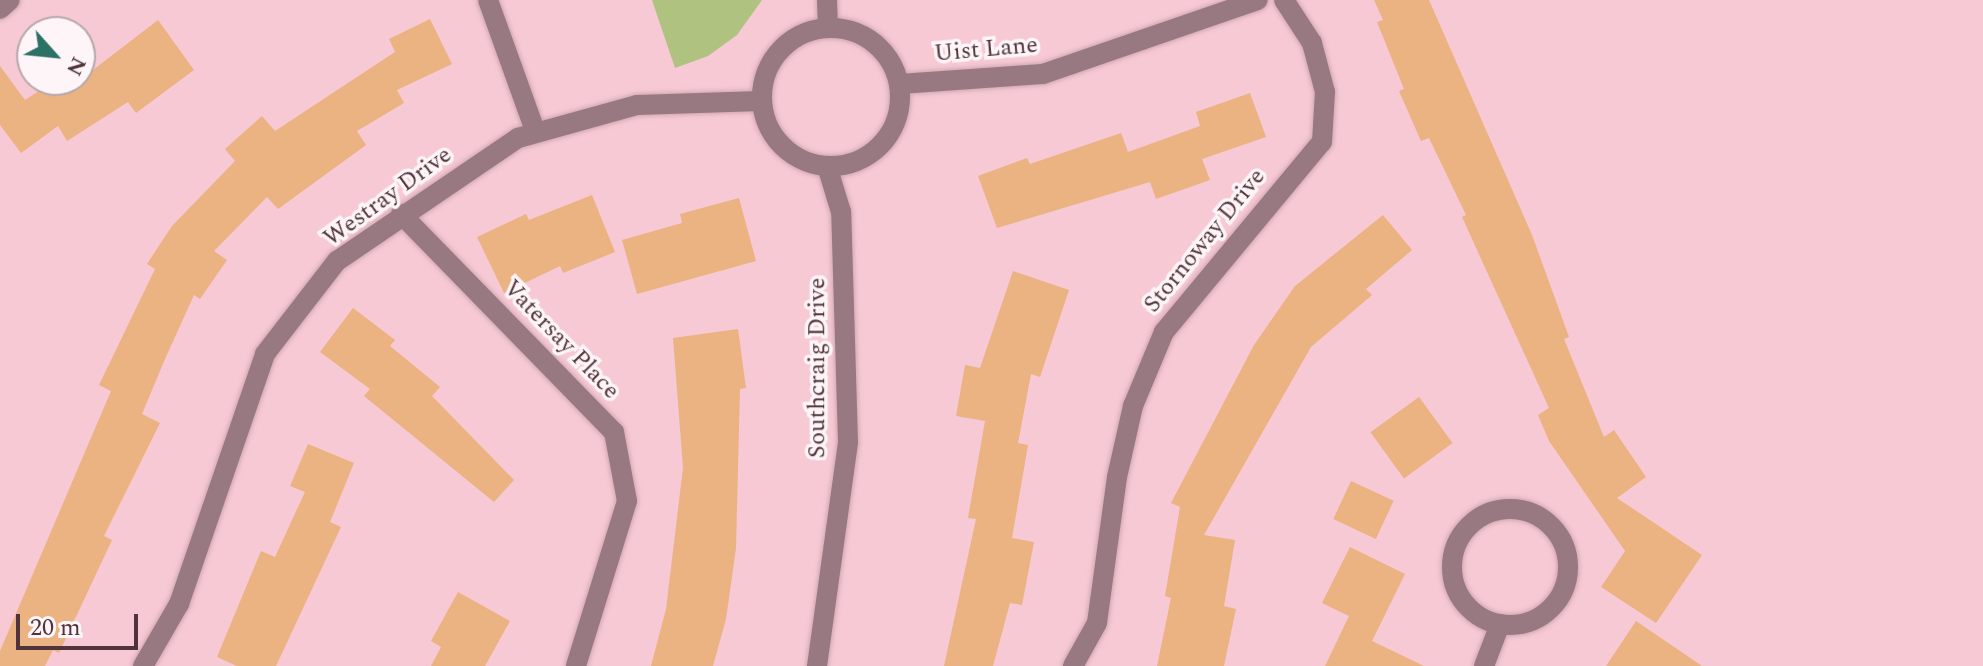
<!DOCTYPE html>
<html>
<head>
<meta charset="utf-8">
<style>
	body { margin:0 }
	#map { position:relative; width:1983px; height:666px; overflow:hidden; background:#f6c9d4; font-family:Spectral,serif }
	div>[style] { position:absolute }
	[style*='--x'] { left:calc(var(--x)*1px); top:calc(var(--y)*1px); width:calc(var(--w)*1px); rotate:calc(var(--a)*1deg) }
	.green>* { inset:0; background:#afc280 }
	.building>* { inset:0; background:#ebb282; transform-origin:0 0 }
	.roads { filter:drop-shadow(0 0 2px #d2a8b2) drop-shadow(0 0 2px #d2a8b2) }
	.minor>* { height:20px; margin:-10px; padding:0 10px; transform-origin:10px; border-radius:10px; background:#997981 }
	.minor>.ring { margin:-10px; padding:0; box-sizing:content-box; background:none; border:20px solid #997981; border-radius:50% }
	span { translate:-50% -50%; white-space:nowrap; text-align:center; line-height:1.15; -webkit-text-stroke:7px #fdf5f7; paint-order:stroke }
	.street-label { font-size:24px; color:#51333b }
	.north { position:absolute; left:16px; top:16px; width:80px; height:80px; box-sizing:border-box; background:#fdf5f7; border:2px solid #b8a7ac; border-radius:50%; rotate:117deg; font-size:22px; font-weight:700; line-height:32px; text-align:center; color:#51333b }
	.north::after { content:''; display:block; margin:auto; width:28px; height:36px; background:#2b7166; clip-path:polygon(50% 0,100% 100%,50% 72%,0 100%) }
	.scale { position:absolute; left:16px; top:614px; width:122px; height:36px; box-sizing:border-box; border:4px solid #51333b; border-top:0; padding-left:10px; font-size:24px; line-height:28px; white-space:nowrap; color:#51333b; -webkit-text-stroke:6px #fdf5f7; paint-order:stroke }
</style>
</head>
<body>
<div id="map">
	<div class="green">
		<i style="clip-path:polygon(652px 0,762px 0,737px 35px,708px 56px,675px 68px)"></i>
	</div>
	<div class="building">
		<i style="clip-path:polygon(1374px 0,1429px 0,1532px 235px,1569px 337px,1564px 339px,1604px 437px,1614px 430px,1646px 477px,1617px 498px,1702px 555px,1656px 623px,1601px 587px,1625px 551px,1549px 441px,1538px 415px,1549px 408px,1462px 217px,1466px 215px,1429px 138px,1421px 141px,1399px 91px,1404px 89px,1377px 22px,1383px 20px)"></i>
		<i style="clip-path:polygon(430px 19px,452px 64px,397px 90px,404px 103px,357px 131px,366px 145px,278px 209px,267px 197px,214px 251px,227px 260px,200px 299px,194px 295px,165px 359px,142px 414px,160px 423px,104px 536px,112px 540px,59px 653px,53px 650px,45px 666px,0 666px,0 651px,111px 391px,99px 385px,155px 269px,147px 264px,172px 226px,235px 161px,225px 149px,262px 116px,275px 131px,395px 52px,389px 39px)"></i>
		<i style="clip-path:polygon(158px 20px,194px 70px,136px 113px,128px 102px,67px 141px,58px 126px,21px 153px,0 125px,0 66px,25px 100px,56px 80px,80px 80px)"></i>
		<i style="clip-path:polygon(1250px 93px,1266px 137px,1202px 159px,1210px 180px,1156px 199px,1150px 182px,997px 228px,978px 176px,1027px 158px,1030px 164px,1121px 133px,1128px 152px,1200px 126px,1196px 112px)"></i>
		<i style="clip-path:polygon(592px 195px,615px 252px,563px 273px,560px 266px,504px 293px,477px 237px,526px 214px,529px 220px)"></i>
		<i style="clip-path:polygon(739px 198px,756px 261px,637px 294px,622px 240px,682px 223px,680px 214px)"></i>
		<i style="clip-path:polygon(1383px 215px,1412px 250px,1366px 289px,1372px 295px,1311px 347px,1204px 535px,1235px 540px,1224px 606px,1236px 609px,1224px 666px,1157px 666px,1171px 598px,1165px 596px,1180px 507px,1171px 503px,1254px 345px,1295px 286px)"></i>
		<i style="clip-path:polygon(1013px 271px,1069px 290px,1040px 377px,1031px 374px,1018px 443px,1028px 445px,1012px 538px,1034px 542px,1022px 605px,1010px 603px,993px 666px,944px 666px,976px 519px,968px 518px,985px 421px,956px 416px,965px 365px,980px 368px)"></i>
		<i style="clip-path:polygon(353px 308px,395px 340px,390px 346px,440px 387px,432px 396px,514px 480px,494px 502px,364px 396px,370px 389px,320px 352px)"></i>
		<i style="clip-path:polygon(738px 329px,746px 388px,740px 389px,736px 548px,726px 619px,713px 666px,651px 666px,666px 609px,683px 468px,673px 338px)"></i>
		<i style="left:1419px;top:397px;width:57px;height:60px;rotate:54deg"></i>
		<i style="clip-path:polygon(308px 444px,354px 463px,330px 522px,341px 527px,276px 666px,237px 666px,217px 657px,261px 551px,275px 557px,305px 492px,290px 486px)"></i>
		<i style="left:1351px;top:481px;width:47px;height:42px;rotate:25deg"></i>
		<i style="clip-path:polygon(1350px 547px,1405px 574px,1372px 641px,1424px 666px,1325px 666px,1349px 616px,1322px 603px)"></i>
		<i style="clip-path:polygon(458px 592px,510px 621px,485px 666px,431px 666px,441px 647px,431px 641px)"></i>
		<i style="clip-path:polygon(1636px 621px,1702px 666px,1606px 666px)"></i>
	</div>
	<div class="roads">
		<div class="minor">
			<i style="--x:488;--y:0;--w:141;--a:70.2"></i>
			<i style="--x:827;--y:0;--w:27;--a:88"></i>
			<i style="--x:0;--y:9;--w:13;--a:-42"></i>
			<i class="ring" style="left:762px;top:28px;width:118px;height:118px"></i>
			<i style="--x:899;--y:84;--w:144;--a:-4"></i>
			<i style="--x:1043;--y:74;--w:227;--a:-19"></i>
			<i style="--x:401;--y:214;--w:305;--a:45.7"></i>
			<i style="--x:614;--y:432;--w:70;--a:79.3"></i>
			<i style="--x:627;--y:501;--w:173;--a:107.2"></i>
			<i class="ring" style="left:1452px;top:509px;width:96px;height:96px"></i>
			<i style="--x:143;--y:666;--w:72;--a:-59.9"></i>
			<i style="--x:179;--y:604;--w:264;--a:-71"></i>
			<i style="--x:265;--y:354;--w:118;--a:-52.3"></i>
			<i style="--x:337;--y:261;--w:219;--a:-34.2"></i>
			<i style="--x:518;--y:138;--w:123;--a:-15.5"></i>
			<i style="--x:637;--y:105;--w:124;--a:-1.8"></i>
			<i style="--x:817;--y:666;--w:226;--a:-82.1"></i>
			<i style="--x:848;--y:442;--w:230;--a:-91.7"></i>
			<i style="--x:841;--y:212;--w:48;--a:-106.9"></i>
			<i style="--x:1073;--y:666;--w:49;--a:-60.8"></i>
			<i style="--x:1097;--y:623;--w:147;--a:-82.2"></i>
			<i style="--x:1117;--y:477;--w:73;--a:-77.3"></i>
			<i style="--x:1133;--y:406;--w:80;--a:-67.3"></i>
			<i style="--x:1164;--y:332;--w:247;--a:-50.3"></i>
			<i style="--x:1322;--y:142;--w:50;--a:-86.6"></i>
			<i style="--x:1325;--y:92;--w:51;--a:-104.9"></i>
			<i style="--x:1312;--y:43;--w:51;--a:-123.1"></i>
			<i style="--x:1484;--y:666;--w:45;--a:-69.1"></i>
		</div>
	</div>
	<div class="street-label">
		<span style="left:986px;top:50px;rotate:-5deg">Uist Lane</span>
		<span style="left:388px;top:197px;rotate:-36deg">Westray Drive</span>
		<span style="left:1205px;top:241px;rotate:-51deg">Stornoway Drive</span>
		<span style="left:561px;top:340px;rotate:46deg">Vatersay Place</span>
		<span style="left:818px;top:368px;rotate:-90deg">Southcraig Drive</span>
	</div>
	<div class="north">N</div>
	<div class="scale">20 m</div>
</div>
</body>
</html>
